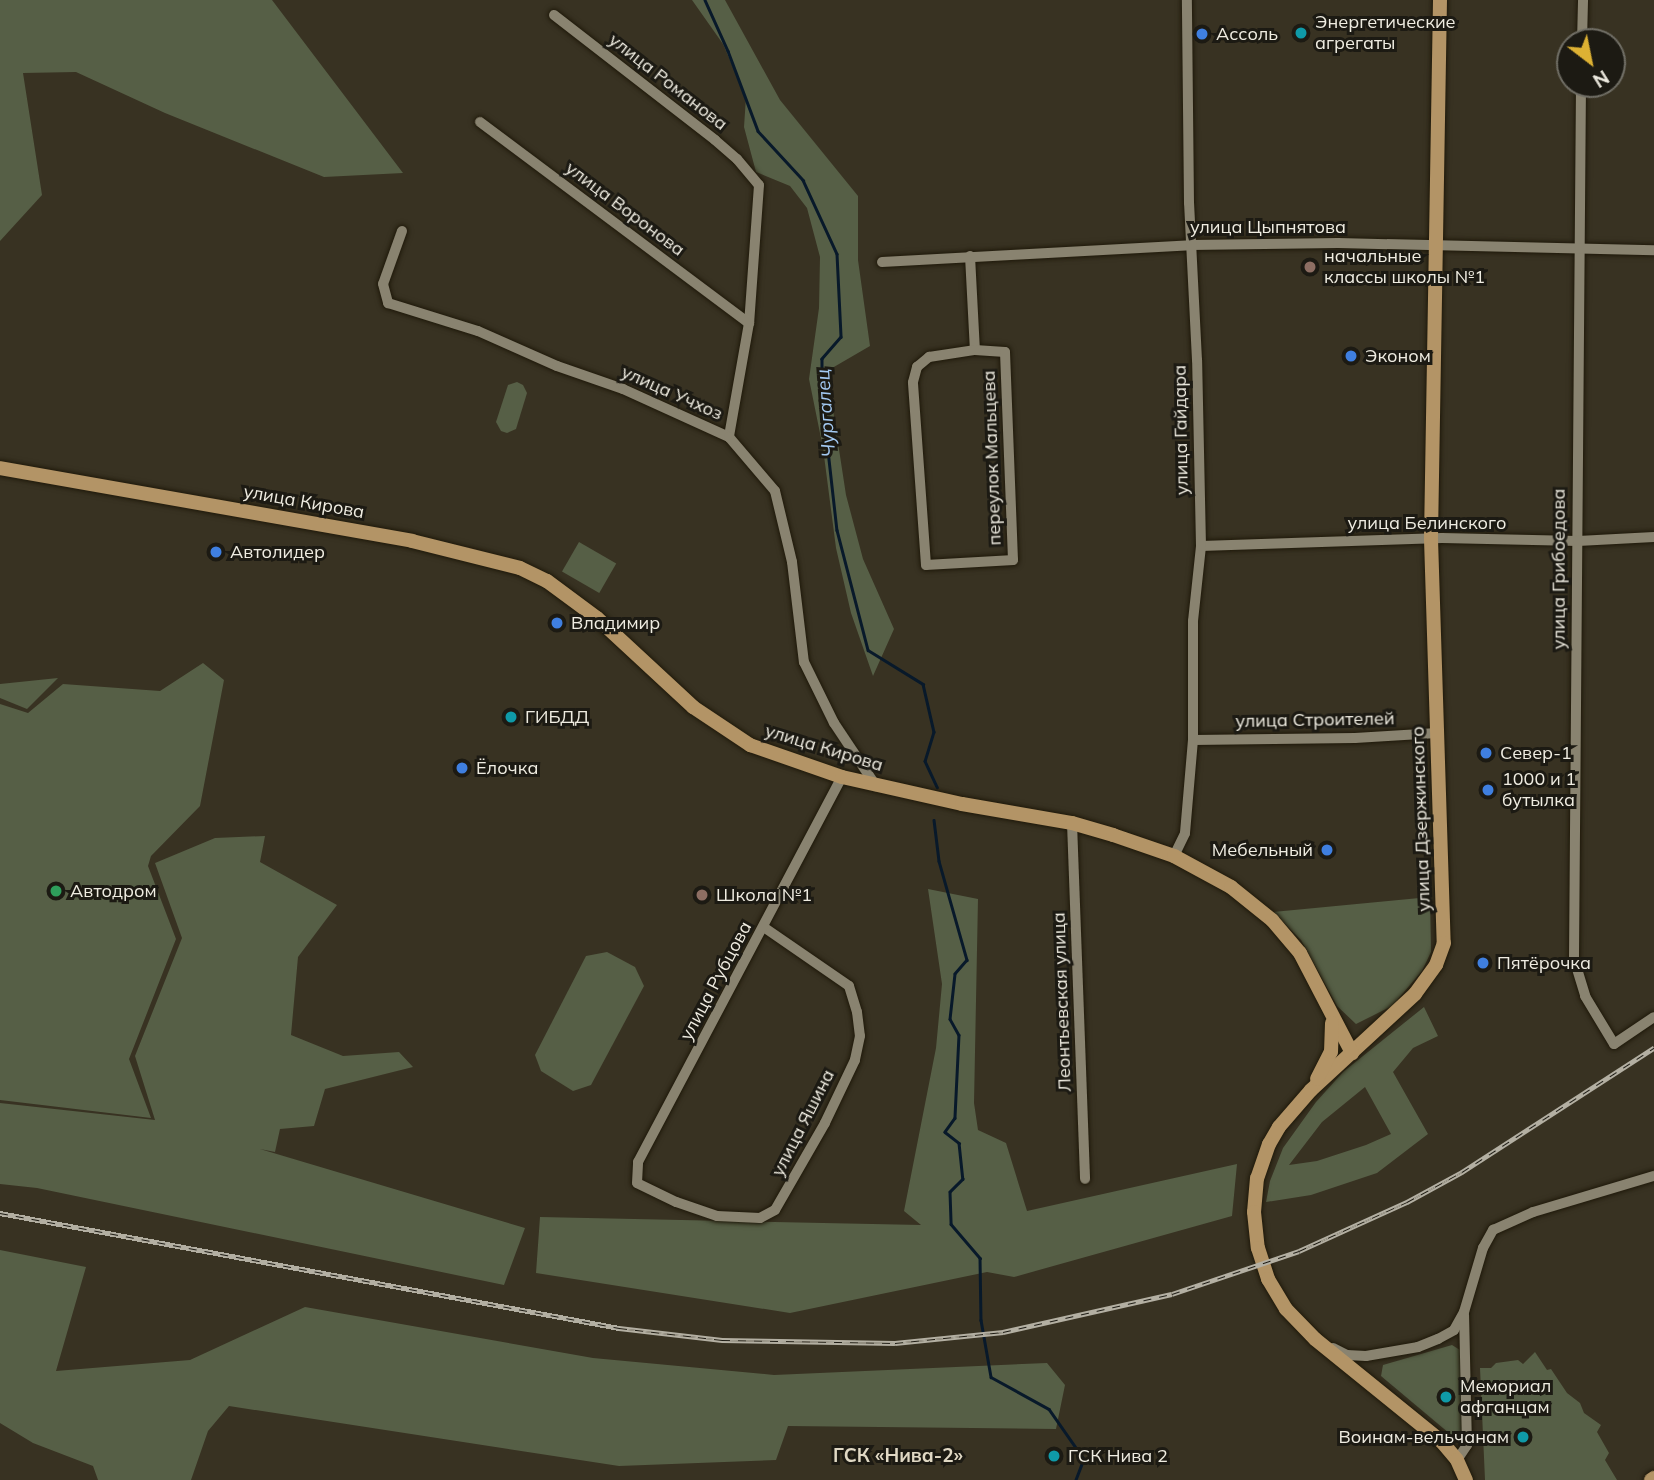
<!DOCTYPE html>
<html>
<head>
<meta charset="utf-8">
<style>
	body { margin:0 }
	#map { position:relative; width:1654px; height:1480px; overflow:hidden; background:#383222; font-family:Mulish,sans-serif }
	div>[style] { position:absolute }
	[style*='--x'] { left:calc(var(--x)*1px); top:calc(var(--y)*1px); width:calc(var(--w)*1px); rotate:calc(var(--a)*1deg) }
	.green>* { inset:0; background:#565f46; transform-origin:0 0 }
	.stream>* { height:2.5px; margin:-1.25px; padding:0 1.25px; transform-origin:1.25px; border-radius:1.25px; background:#08192a }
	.roads { filter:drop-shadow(0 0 2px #1f190a) drop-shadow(0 0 2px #1f190a) }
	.minor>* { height:10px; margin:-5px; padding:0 5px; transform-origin:5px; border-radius:5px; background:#898370 }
	.major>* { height:14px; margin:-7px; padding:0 7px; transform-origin:7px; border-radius:7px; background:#b39466 }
	.rail>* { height:5px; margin-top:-2.5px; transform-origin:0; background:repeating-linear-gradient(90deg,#1c1a13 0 8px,#b3afa2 0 16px); box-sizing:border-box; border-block:2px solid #b3afa2 }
	.dots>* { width:19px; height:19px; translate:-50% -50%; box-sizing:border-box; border:4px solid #1c1a13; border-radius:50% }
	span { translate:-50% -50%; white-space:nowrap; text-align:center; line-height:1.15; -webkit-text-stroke:6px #1c1a13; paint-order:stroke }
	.poi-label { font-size:18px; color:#efece1 }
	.left { translate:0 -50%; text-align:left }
	.right { translate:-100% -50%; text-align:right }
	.street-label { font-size:18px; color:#efece1 }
	.water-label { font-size:19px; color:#a3c9f2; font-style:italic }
	.neighbourhood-label { font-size:19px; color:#e0d8c4; font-weight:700 }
	.north { position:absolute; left:1556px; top:28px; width:70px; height:70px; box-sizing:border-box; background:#1c1a13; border:2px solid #706e65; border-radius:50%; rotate:148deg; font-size:19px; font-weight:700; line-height:28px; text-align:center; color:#efece1 }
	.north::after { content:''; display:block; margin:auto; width:24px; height:32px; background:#ddb133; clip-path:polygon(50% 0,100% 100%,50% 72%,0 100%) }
</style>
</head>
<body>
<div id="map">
	<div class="green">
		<i style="clip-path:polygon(0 0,272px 0,403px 173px,324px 177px,165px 113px,76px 72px,23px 73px,42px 195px,0 241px)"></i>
		<i style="clip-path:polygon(692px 0,725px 0,780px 100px,858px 196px,858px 260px,870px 346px,827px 371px,846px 495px,863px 559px,894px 629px,873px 676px,851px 613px,836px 548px,823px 448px,809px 379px,819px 308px,820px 257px,807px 208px,790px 186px,756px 172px,744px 127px,746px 97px,723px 44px)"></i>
		<i style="clip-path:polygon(517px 382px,523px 385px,527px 393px,516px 429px,507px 433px,501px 431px,496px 422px,508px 385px)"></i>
		<i style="left:579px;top:542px;width:43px;height:34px;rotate:30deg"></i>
		<i style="clip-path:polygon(203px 663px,224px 680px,200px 806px,151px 856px,148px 866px,176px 939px,129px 1059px,151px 1118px,0 1100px,0 704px,28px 713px,63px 684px,160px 691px)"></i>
		<i style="clip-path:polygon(58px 678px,27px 709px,0 698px,0 684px)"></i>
		<i style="clip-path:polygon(265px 836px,260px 862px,337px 905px,298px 957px,291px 1035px,343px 1056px,399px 1052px,413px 1067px,325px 1089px,314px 1126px,280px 1129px,275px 1152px,260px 1149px,525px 1228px,504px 1285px,37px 1188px,0 1184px,0 1103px,155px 1120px,135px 1056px,182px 938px,155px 863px,215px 838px)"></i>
		<i style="clip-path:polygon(928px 889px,978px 899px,974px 1103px,978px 1130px,1006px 1143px,1027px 1211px,1237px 1164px,1232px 1216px,1014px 1277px,987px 1272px,790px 1313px,536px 1273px,540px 1217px,921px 1225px,904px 1211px,936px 1048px,942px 984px)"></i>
		<i style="clip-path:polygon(1430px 897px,1431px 952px,1422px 971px,1392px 1006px,1356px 1024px,1337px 1006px,1301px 940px,1273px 912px)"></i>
		<i style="clip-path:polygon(607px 952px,635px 967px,644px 986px,591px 1085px,573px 1091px,541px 1071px,535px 1055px,586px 956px)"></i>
		<i style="clip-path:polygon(evenodd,1424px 1007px,1438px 1036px,1413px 1048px,1393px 1072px,1428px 1134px,1377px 1173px,1311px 1195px,1266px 1202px,1270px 1181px,1283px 1148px,1316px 1102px,1343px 1072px,1424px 1007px,1365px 1087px,1391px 1134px,1366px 1145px,1317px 1161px,1289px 1165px,1322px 1122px,1365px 1087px)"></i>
		<i style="clip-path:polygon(0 1250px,86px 1267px,56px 1371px,190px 1360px,305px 1307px,593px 1358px,774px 1375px,1047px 1363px,1065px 1385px,1056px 1429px,788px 1426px,776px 1460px,619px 1466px,229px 1406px,208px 1431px,191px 1480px,98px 1480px,93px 1466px,33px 1443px,0 1423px)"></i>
		<i style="clip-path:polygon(1452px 1345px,1460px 1350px,1464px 1433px,1456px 1439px,1381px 1376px,1383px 1365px)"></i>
		<i style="clip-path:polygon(1535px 1352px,1547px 1370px,1551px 1369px,1567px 1393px,1580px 1403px,1584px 1413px,1601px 1425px,1597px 1432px,1609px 1453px,1605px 1460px,1617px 1480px,1485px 1480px,1480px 1368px,1491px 1368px,1496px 1363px,1518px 1360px,1523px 1364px)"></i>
	</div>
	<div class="stream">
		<i style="--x:705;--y:0;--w:56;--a:65.7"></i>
		<i style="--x:728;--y:51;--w:85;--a:69.4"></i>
		<i style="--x:758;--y:131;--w:67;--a:47.4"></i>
		<i style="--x:803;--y:180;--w:81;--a:65.3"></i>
		<i style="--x:837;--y:254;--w:83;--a:87.2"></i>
		<i style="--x:841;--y:337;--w:29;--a:131"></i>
		<i style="--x:822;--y:359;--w:38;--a:90"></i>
		<i style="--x:822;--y:397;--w:134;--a:83.6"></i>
		<i style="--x:837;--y:530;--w:124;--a:75.5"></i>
		<i style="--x:868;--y:650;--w:65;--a:31.7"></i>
		<i style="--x:923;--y:684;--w:49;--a:77.1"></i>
		<i style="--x:934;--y:732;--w:30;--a:107"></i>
		<i style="--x:925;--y:761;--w:29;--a:65"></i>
		<i style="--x:934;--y:820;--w:41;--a:83"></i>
		<i style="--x:939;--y:861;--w:103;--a:74.2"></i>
		<i style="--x:967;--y:960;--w:18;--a:131"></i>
		<i style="--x:955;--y:974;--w:45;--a:96.3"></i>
		<i style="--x:950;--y:1019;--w:18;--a:61"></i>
		<i style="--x:959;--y:1035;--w:83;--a:92.8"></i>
		<i style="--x:955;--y:1118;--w:17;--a:126"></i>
		<i style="--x:945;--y:1132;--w:18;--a:38"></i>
		<i style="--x:959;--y:1143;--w:36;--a:84"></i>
		<i style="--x:963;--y:1179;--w:18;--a:135"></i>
		<i style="--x:950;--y:1192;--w:32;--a:88"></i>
		<i style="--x:951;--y:1224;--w:45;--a:49.5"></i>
		<i style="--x:980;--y:1258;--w:62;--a:89.1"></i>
		<i style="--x:981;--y:1320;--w:58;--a:80"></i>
		<i style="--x:991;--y:1377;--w:66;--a:28.9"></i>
		<i style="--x:1049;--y:1409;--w:61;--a:55"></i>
		<i style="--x:1084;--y:1459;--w:22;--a:111"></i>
	</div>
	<div class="roads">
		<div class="minor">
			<i style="--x:554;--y:15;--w:204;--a:37.8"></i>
			<i style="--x:715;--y:140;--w:29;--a:41"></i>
			<i style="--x:737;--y:159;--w:34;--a:50"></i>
			<i style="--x:759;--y:185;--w:138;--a:94.1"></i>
			<i style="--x:749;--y:323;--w:116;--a:100"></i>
			<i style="--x:1582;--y:42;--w:42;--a:-88.6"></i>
			<i style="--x:1581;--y:84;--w:875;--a:90.46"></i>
			<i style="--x:1574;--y:959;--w:39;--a:73"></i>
			<i style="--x:1585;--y:996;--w:56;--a:58.9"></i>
			<i style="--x:1614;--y:1044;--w:48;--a:-34"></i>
			<i style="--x:480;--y:122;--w:336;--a:36.8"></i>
			<i style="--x:402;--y:231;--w:56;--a:109.7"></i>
			<i style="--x:383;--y:284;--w:20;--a:75"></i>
			<i style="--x:388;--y:303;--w:94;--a:17.3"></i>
			<i style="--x:478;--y:331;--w:86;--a:23.9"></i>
			<i style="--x:557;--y:366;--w:70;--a:19.2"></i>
			<i style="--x:623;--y:389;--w:116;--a:24.4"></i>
			<i style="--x:729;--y:437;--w:71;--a:49.6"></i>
			<i style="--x:775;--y:491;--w:73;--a:76.5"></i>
			<i style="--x:792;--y:562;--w:101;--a:83.2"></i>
			<i style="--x:804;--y:662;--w:68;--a:63.8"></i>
			<i style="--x:834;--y:723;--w:76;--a:56.3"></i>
			<i style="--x:970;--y:256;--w:94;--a:87"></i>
			<i style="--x:975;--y:350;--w:30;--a:4"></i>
			<i style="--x:1005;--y:352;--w:208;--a:87.8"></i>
			<i style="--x:1013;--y:560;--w:87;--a:176.7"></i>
			<i style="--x:926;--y:565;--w:183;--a:-94.1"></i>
			<i style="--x:913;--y:382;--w:16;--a:-75"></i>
			<i style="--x:917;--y:367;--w:16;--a:-40"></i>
			<i style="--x:929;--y:357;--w:47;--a:-8.7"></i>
			<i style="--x:882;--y:262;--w:309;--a:-3.1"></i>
			<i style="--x:1191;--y:245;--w:147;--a:-0.8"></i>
			<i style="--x:1338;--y:243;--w:316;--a:1.3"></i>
			<i style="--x:1201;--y:546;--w:241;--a:-1.9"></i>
			<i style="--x:1442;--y:538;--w:136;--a:1.3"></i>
			<i style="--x:1578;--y:541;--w:76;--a:-3"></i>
			<i style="--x:1193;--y:740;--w:162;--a:-0.7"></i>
			<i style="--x:1355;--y:738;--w:82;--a:-3.5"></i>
			<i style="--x:1072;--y:823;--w:356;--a:87.9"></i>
			<i style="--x:1174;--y:856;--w:25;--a:-64"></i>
			<i style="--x:1185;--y:833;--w:93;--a:-85.1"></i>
			<i style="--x:1193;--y:740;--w:119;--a:-90"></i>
			<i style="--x:1193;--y:621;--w:75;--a:-83.9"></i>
			<i style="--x:1201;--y:546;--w:186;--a:-91.2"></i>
			<i style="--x:1197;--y:360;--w:157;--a:-92.9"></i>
			<i style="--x:1189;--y:203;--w:203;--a:-90.6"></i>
			<i style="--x:765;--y:928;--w:102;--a:34.6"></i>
			<i style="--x:849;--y:986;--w:27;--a:73"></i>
			<i style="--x:857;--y:1012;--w:24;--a:83"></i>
			<i style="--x:860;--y:1036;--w:25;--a:102"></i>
			<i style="--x:855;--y:1060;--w:70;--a:115.5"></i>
			<i style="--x:825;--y:1123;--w:100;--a:119.9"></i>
			<i style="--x:775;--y:1210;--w:17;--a:152"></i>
			<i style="--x:760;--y:1218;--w:43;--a:-177.3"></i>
			<i style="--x:717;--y:1216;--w:43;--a:-161.1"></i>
			<i style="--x:676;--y:1202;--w:43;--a:-154"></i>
			<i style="--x:637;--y:1183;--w:21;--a:-87"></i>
			<i style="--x:638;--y:1162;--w:436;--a:-62.1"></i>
			<i style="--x:1333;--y:1348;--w:16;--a:27"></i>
			<i style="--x:1347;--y:1355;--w:19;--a:3"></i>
			<i style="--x:1366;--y:1356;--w:53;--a:-9.8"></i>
			<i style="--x:1418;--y:1347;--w:22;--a:-22"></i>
			<i style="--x:1438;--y:1339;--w:18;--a:-29"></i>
			<i style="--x:1454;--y:1330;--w:21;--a:-61"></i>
			<i style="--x:1464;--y:1312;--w:67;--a:-73.5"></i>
			<i style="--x:1483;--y:1248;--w:21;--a:-61"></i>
			<i style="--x:1493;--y:1230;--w:44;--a:-24.2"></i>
			<i style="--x:1533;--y:1212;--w:126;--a:-16.6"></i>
			<i style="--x:1457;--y:1460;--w:18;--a:-56"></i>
			<i style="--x:1467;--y:1445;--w:130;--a:-91.3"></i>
		</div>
		<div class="major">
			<i style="--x:1440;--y:0;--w:539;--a:90.96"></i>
			<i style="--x:1431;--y:539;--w:404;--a:88.2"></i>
			<i style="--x:1444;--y:943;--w:23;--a:110"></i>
			<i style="--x:1436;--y:965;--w:36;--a:126"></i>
			<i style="--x:1415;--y:994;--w:142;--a:137.3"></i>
			<i style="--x:1311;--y:1090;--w:49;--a:130.9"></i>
			<i style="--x:1279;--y:1127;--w:20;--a:120"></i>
			<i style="--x:1269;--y:1144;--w:36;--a:109"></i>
			<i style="--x:1257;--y:1178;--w:34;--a:95"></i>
			<i style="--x:1254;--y:1212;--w:36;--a:84"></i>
			<i style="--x:1258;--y:1248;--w:33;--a:72"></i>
			<i style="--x:1268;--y:1279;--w:35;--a:59"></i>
			<i style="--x:1286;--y:1309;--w:42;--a:46"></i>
			<i style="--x:1315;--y:1339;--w:164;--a:39"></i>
			<i style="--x:1442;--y:1442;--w:23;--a:50"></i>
			<i style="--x:1457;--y:1460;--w:22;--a:66"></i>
			<i style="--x:0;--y:468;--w:418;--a:10"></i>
			<i style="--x:412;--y:541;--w:111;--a:14"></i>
			<i style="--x:520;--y:568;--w:30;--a:26"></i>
			<i style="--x:547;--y:581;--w:62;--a:36.5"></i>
			<i style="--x:597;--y:618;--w:131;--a:42.8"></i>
			<i style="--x:693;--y:707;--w:69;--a:33.7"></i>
			<i style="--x:750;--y:745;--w:97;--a:19.2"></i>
			<i style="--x:842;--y:777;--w:123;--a:12.7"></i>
			<i style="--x:962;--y:804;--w:112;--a:9.8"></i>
			<i style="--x:1072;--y:823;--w:43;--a:16.3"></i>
			<i style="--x:1113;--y:835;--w:65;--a:19"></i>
			<i style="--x:1174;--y:856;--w:65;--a:28.5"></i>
			<i style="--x:1231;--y:887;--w:53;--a:38.8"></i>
			<i style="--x:1272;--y:920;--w:43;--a:49.7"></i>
			<i style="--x:1300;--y:953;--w:113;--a:62.5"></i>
			<i style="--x:1317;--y:1079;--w:30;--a:-63"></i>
			<i style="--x:1331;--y:1052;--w:29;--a:-88"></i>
			<i style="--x:1651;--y:1480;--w:4;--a:-34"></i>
		</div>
	</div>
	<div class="rail">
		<i style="--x:0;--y:1213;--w:630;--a:10.52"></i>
		<i style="--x:619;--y:1328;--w:104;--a:6.6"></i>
		<i style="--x:722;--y:1340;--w:173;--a:1"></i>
		<i style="--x:895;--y:1343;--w:109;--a:-5.8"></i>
		<i style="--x:1003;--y:1332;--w:173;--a:-12.7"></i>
		<i style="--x:1172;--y:1294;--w:134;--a:-18.7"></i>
		<i style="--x:1299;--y:1251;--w:119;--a:-24.4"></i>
		<i style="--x:1407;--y:1202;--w:63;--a:-28.6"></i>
		<i style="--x:1462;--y:1172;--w:229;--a:-32.9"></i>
	</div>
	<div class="dots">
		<i style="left:1301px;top:33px;background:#0f9aa8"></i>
		<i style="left:1202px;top:34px;background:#3f7fe0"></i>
		<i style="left:1310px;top:267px;background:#8d6e63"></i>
		<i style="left:1351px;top:356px;background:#3f7fe0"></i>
		<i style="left:216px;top:552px;background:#3f7fe0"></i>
		<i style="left:557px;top:623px;background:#3f7fe0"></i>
		<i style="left:511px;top:717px;background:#0f9aa8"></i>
		<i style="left:1486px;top:753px;background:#3f7fe0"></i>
		<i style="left:462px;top:768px;background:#3f7fe0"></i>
		<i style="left:1488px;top:790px;background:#3f7fe0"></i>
		<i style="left:1327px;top:850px;background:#3f7fe0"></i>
		<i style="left:56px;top:891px;background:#2e9e5b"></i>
		<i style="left:702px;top:895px;background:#8d6e63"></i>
		<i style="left:1483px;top:963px;background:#3f7fe0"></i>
		<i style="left:1446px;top:1397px;background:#0f9aa8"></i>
		<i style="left:1523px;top:1437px;background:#0f9aa8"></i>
		<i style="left:1054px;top:1456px;background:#0f9aa8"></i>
	</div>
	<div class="poi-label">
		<span class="left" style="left:1315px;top:33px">Энергетические<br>агрегаты</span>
		<span class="left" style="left:1216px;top:34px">Ассоль</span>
		<span class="left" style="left:1324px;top:267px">начальные<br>классы школы №1</span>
		<span class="left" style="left:1365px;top:356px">Эконом</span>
		<span class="left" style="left:230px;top:552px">Автолидер</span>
		<span class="left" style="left:571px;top:623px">Владимир</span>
		<span class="left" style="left:525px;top:717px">ГИБДД</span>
		<span class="left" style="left:1500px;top:753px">Север-1</span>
		<span class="left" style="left:476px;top:768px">Ёлочка</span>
		<span class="left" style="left:1502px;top:790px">1000 и 1<br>бутылка</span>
		<span class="right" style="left:1313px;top:850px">Мебельный</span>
		<span class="left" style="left:70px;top:891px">Автодром</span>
		<span class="left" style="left:716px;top:895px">Школа №1</span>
		<span class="left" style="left:1497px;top:963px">Пятёрочка</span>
		<span class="left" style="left:1460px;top:1397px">Мемориал<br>афганцам</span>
		<span class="right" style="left:1509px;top:1437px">Воинам-вельчанам</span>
		<span class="left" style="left:1068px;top:1456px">ГСК Нива 2</span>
	</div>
	<div class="street-label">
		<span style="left:668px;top:82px;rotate:38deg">улица Романова</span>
		<span style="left:625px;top:209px;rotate:37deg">улица Воронова</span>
		<span style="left:1268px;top:227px">улица Цыпнятова</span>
		<span style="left:672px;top:393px;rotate:24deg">улица Учхоз</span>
		<span style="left:1181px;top:430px;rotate:-91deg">улица Гайдара</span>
		<span style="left:992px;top:458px;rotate:-92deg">переулок Мальцева</span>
		<span style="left:304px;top:502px;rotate:10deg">улица Кирова</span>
		<span style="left:1427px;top:523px">улица Белинского</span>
		<span style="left:1559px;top:569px;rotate:-90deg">улица Грибоедова</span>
		<span style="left:1315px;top:720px;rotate:-1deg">улица Строителей</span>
		<span style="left:824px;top:748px;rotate:17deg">улица Кирова</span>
		<span style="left:1421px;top:819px;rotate:-92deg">улица Дзержинского</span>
		<span style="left:716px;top:981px;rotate:-62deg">улица Рубцова</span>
		<span style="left:1062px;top:1002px;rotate:-92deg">Леонтьевская улица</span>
		<span style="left:803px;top:1123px;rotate:-63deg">улица Яшина</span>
	</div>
	<div class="water-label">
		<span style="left:826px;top:413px;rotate:-94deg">Чургалец</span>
	</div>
	<div class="neighbourhood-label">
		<span style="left:898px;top:1456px">ГСК «Нива-2»</span>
	</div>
	<div class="north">N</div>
</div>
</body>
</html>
